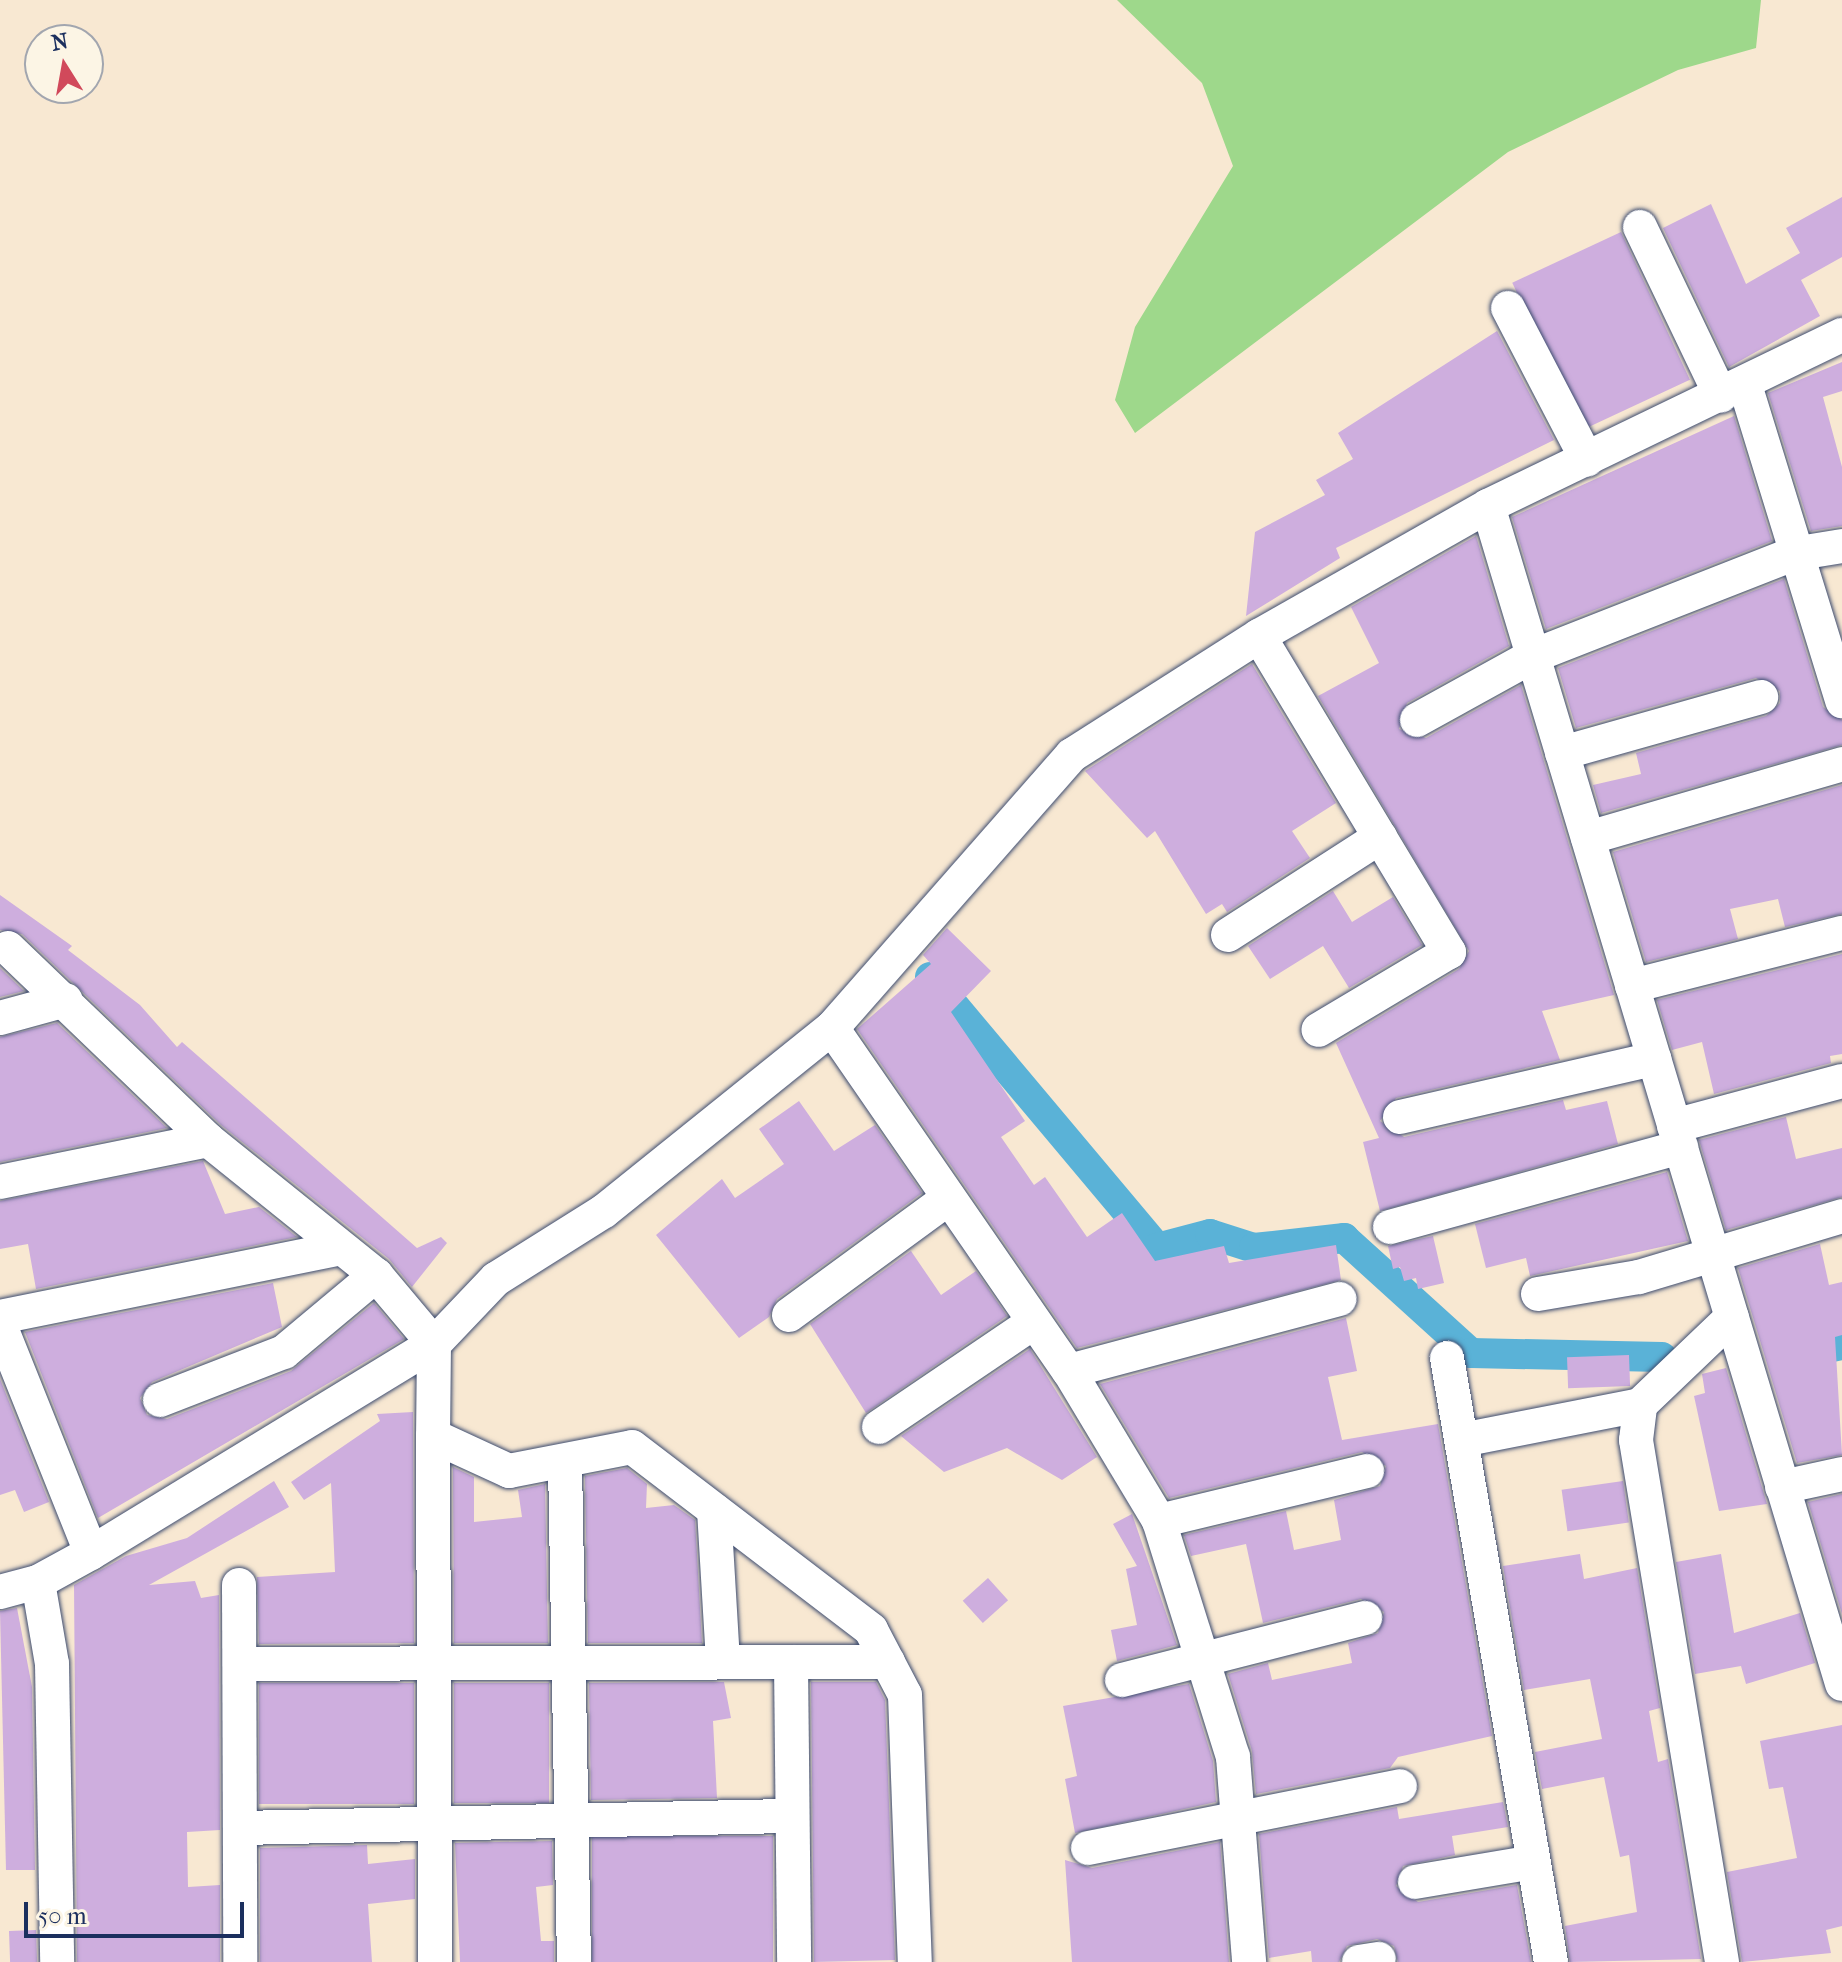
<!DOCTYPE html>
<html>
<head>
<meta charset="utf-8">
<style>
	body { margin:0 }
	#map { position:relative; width:1842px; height:1962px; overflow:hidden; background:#f8e8d2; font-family:"IM FELL French Canon",serif }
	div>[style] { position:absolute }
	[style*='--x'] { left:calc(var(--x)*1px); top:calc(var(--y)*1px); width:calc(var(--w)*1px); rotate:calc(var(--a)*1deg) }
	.green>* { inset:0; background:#9ed88b }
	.canal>* { height:30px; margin:-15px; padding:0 15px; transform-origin:15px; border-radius:15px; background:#5ab2d7 }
	.building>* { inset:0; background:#ceaede; transform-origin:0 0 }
	.roads { filter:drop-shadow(0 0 2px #3c4b6f) drop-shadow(0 0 2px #3c4b6f) }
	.minor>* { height:34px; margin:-17px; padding:0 17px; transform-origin:17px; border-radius:17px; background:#fff }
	span { translate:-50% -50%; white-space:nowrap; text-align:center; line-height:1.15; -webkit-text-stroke:8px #fcf5e5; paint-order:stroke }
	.north { position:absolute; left:24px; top:24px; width:80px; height:80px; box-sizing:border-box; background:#fcf5e5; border:2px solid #a2a6af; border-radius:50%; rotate:349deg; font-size:22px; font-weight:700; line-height:32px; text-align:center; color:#1b2f5e }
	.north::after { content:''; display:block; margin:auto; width:28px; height:36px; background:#d1495b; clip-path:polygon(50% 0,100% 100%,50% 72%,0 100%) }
	.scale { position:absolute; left:24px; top:1902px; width:220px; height:36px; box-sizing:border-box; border:4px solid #1b2f5e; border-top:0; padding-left:10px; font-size:24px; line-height:28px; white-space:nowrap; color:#1b2f5e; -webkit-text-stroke:6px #fcf5e5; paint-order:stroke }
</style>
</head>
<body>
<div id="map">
	<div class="green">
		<i style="clip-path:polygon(1117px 0,1761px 0,1756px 48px,1678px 70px,1508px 152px,1135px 433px,1115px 400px,1135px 327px,1233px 166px,1202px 83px)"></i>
	</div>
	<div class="canal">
		<i style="--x:930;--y:977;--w:354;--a:50"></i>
		<i style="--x:1157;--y:1248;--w:55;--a:-14.8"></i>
		<i style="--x:1210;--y:1234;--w:46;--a:17.7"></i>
		<i style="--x:1254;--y:1248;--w:91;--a:-6.3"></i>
		<i style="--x:1344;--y:1238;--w:171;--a:42.2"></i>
		<i style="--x:1471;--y:1353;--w:191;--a:1.2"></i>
		<i style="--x:1795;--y:1355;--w:48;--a:-12"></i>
	</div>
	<div class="building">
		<i style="clip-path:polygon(1842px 197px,1842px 257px,1801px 280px,1820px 316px,1729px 367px,1663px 228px,1711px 204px,1746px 284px,1800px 253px,1786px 228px)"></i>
		<i style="left:1621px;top:232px;width:163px;height:120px;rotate:65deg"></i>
		<i style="clip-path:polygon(1497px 331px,1554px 440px,1336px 548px,1340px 558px,1246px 616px,1255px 532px,1325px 495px,1316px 480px,1353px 459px,1338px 433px)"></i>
		<i style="clip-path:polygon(1842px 362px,1842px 391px,1823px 397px,1842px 467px,1842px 526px,1811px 531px,1768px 393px)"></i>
		<i style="clip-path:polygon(1734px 416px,1772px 541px,1546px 629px,1512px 517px)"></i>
		<i style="clip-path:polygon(1476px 536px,1509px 646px,1407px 703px,1399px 729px,1426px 738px,1521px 685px,1614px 995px,1542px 1011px,1560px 1060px,1396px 1098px,1380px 1121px,1404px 1137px,1563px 1100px,1566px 1110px,1607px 1101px,1618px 1144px,1380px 1211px,1363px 1142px,1379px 1138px,1336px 1043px,1459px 969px,1469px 951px,1318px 696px,1379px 663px,1351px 607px)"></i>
		<i style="clip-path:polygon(1784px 579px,1823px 707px,1842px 720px,1842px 745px,1601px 813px,1593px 785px,1641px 774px,1636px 753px,1766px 716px,1780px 703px,1780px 691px,1756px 678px,1576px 728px,1558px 668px)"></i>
		<i style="clip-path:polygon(1252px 664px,1336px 803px,1292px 831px,1310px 858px,1227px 912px,1222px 904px,1206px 914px,1155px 831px,1147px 838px,1085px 771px)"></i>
		<i style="clip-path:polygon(1842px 785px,1842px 914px,1785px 927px,1778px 899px,1730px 909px,1738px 939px,1646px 962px,1613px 852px)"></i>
		<i style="clip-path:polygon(1333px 891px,1352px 922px,1393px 897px,1422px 945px,1349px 988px,1323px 946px,1270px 979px,1248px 946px)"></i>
		<i style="clip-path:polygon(0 895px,72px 946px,68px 950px,140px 1005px,177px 1047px,182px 1042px,417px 1248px,441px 1237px,447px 1243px,412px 1287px,389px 1259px,221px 1125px,22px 934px,0 930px)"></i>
		<i style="clip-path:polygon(947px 928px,991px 971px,951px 1012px,1025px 1121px,1001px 1137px,1034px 1185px,1045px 1177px,1087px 1237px,1122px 1213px,1155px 1261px,1224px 1246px,1229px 1263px,1336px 1245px,1341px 1280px,1077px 1348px,857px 1029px,931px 964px,923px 955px)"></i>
		<i style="clip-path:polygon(1842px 954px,1842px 1054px,1830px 1056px,1831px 1063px,1714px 1094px,1702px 1042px,1672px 1050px,1657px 1000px)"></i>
		<i style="clip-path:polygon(0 968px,24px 991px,0 997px)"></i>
		<i style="clip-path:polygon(57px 1023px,167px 1128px,0 1162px,0 1037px)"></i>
		<i style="clip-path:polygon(799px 1101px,834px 1151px,875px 1125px,922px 1193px,777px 1299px,769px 1317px,739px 1338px,656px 1235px,722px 1179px,735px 1198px,784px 1164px,759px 1129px)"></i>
		<i style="clip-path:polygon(1786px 1117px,1796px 1159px,1842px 1148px,1842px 1197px,1726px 1230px,1699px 1140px)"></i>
		<i style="clip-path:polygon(203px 1161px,225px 1214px,259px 1207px,297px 1237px,36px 1289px,28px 1244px,0 1249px,0 1201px)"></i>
		<i style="clip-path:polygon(1667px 1172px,1688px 1241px,1530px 1276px,1526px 1258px,1486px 1268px,1475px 1224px)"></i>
		<i style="clip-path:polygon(1433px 1236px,1444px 1283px,1418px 1289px,1416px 1278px,1404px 1281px,1400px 1267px,1393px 1269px,1388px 1246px)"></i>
		<i style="clip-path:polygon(1820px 1244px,1829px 1285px,1842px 1282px,1842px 1335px,1835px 1337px,1842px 1455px,1797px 1463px,1738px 1268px)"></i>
		<i style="clip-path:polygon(911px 1251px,941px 1295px,976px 1271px,1007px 1316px,866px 1413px,810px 1324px)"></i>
		<i style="clip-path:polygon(273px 1283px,282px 1327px,152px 1382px,140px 1398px,147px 1415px,167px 1419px,291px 1371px,374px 1303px,404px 1339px,98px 1518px,25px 1332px)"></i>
		<i style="clip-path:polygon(1346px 1318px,1357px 1371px,1328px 1377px,1342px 1440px,1438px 1424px,1492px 1736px,1398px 1757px,1390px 1768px,1256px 1794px,1252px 1751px,1228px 1674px,1268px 1663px,1272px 1680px,1352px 1663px,1348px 1643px,1378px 1633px,1384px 1612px,1361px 1599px,1263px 1623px,1246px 1544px,1191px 1556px,1184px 1535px,1286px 1511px,1294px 1550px,1341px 1540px,1334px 1500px,1380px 1486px,1386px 1466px,1362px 1452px,1169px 1498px,1100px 1384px)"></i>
		<i style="clip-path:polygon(1030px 1349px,1097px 1457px,1062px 1480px,1007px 1448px,944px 1472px,901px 1436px)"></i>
		<i style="left:1629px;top:1355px;width:31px;height:62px;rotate:88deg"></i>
		<i style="clip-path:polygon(1726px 1368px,1767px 1504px,1719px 1511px,1694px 1396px,1705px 1393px,1702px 1374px)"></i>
		<i style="clip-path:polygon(0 1379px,49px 1502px,24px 1512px,15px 1490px,0 1495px)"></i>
		<i style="clip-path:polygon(413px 1412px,414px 1643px,259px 1644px,257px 1577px,335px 1572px,331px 1483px,304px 1500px,291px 1482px,380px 1421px,377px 1414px)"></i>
		<i style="clip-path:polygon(453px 1467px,474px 1477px,474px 1522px,522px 1517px,518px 1490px,545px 1484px,548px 1643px,454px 1643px)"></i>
		<i style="clip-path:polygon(627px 1468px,647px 1484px,646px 1508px,674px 1505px,695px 1520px,702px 1643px,588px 1643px,585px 1476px)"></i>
		<i style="clip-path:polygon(274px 1481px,289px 1507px,149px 1585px,195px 1581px,201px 1598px,219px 1595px,220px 1830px,187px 1832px,188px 1887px,220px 1885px,220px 1962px,77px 1962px,74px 1585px,126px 1556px,187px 1538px)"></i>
		<i style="left:1623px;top:1481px;width:42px;height:62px;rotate:82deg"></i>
		<i style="clip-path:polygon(1842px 1494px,1842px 1614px,1808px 1502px)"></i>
		<i style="clip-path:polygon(1132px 1514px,1177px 1645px,1117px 1661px,1111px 1630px,1137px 1625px,1126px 1569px,1137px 1566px,1113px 1524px)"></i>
		<i style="clip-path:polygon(1580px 1554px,1584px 1579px,1637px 1568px,1660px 1708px,1649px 1711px,1658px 1762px,1668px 1759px,1701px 1959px,1570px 1962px,1565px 1926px,1637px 1912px,1629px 1855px,1620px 1857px,1604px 1777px,1542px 1789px,1535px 1752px,1602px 1739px,1590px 1679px,1524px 1690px,1503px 1566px)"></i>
		<i style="clip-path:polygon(1721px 1554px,1734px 1633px,1800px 1613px,1815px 1663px,1746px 1684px,1741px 1666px,1695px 1674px,1676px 1562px)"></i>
		<i style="left:988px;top:1578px;width:30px;height:34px;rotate:48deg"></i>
		<i style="clip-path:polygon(17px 1608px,32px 1687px,35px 1870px,6px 1870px,0 1611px)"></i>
		<i style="clip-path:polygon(724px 1682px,731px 1718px,713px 1721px,717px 1798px,591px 1800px,589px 1683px)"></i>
		<i style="clip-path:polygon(811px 1682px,876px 1682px,885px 1700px,895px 1960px,814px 1962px)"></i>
		<i style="left:414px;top:1683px;width:121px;height:155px;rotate:90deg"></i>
		<i style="left:454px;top:1683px;width:95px;height:120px"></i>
		<i style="clip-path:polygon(1189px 1684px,1213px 1761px,1216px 1802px,1075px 1833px,1065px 1779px,1077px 1776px,1063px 1706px)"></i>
		<i style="clip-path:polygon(1842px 1725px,1842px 1926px,1826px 1930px,1831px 1953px,1742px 1962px,1727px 1872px,1797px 1858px,1783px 1787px,1769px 1789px,1760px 1741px)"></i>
		<i style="clip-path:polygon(1503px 1802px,1508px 1827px,1452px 1836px,1455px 1855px,1403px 1866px,1396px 1886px,1418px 1902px,1517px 1885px,1531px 1962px,1398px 1962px,1394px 1946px,1377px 1939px,1347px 1946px,1339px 1962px,1312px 1962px,1311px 1951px,1269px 1958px,1259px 1834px,1397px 1807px,1399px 1819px)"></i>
		<i style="left:773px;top:1836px;width:126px;height:181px;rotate:90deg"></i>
		<i style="clip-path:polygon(552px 1841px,553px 1885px,536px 1887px,541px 1941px,554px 1941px,554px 1962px,460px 1962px,455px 1843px)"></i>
		<i style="clip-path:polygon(1220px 1842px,1229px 1962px,1072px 1962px,1065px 1860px,1092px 1868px)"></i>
		<i style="clip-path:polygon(367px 1845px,368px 1864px,415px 1859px,415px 1899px,368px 1904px,372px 1962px,260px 1962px,260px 1848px)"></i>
		<i style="left:36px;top:1930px;width:32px;height:27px;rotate:88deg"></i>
	</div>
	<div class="roads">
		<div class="minor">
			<i style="--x:1640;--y:227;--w:187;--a:64.4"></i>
			<i style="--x:1508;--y:308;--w:171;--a:62.5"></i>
			<i style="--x:1745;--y:385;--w:331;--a:72.9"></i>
			<i style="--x:1488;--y:506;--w:1230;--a:73.27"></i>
			<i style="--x:1259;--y:636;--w:369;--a:59"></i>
			<i style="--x:1449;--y:952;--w:152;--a:149.2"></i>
			<i style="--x:1417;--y:720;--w:132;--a:-28.9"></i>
			<i style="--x:1533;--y:656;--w:279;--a:-21.4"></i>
			<i style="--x:1793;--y:554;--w:50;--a:-9.3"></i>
			<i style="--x:1562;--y:753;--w:207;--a:-15.7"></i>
			<i style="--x:1588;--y:838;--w:265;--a:-16.2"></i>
			<i style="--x:1228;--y:935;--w:181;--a:-32.8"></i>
			<i style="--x:8;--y:948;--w:277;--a:43.8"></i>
			<i style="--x:208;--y:1140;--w:216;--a:38.8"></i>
			<i style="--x:376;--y:1275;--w:90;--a:50"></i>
			<i style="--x:434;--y:1344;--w:92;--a:90.6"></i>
			<i style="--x:433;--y:1436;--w:84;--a:24.7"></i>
			<i style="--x:509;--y:1471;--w:125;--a:-11"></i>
			<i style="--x:632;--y:1447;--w:301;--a:37.4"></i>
			<i style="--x:871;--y:1630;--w:73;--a:62.4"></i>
			<i style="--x:905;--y:1695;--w:267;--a:87.9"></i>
			<i style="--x:1632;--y:986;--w:217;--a:-14.2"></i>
			<i style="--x:0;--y:1018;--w:68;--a:-15.3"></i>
			<i style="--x:832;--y:1028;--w:417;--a:55.4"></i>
			<i style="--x:1069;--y:1371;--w:175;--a:59"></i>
			<i style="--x:1159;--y:1521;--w:247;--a:72.6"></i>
			<i style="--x:1233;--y:1757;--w:206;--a:85.5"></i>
			<i style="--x:1400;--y:1117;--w:261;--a:-12.9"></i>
			<i style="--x:1674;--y:1126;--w:174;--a:-15"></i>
			<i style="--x:0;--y:1182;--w:212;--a:-11.4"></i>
			<i style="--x:1390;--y:1227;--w:302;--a:-15.4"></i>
			<i style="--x:1538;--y:1294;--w:102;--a:-9.6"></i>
			<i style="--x:1639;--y:1277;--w:212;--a:-16.7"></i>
			<i style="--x:789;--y:1315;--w:198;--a:-36.2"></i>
			<i style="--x:0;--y:1317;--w:345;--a:-11.4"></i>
			<i style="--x:0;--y:1325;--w:245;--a:68.2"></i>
			<i style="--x:1447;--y:1358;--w:613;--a:80.23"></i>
			<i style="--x:1069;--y:1371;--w:280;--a:-14.9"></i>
			<i style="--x:160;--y:1400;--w:133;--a:-21.2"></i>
			<i style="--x:284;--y:1352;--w:120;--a:-39.9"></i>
			<i style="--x:879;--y:1427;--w:187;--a:-34.1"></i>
			<i style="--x:433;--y:1436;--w:526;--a:89.78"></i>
			<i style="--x:1467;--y:1439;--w:176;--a:-11.1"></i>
			<i style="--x:565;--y:1462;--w:500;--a:88.97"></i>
			<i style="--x:1782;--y:1487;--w:61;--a:-12.2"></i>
			<i style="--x:714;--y:1510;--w:152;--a:86.6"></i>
			<i style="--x:1159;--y:1521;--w:214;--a:-13.5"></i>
			<i style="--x:38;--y:1582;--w:83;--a:80.3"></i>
			<i style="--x:52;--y:1664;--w:298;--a:89"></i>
			<i style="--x:239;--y:1585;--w:377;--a:89.8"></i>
			<i style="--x:0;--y:1592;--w:39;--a:-15"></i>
			<i style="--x:38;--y:1582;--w:60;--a:-28.7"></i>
			<i style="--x:91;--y:1553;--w:402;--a:-31.4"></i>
			<i style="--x:434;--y:1344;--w:90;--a:-46.4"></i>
			<i style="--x:496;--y:1279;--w:128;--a:-32.2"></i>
			<i style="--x:604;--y:1211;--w:292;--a:-38.8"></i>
			<i style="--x:832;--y:1028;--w:363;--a:-48.7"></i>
			<i style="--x:1072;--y:755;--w:222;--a:-32.5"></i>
			<i style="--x:1259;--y:636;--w:263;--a:-29.6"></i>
			<i style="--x:1488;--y:506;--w:393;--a:-25.8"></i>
			<i style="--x:791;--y:1662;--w:300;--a:89.4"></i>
			<i style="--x:243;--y:1664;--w:645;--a:-0.18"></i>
			<i style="--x:1122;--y:1680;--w:251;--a:-14.3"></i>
			<i style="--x:241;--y:1828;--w:547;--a:-1.26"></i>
			<i style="--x:1088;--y:1848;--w:318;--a:-11.2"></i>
			<i style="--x:1415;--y:1882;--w:120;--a:-9.6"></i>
			<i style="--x:1359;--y:1962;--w:20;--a:-9"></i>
			<i style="--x:1722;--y:1962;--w:529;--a:-99.36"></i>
			<i style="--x:1636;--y:1440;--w:35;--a:-83"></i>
			<i style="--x:1640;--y:1405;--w:127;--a:-43.7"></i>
		</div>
	</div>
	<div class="north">N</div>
	<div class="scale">50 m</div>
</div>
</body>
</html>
